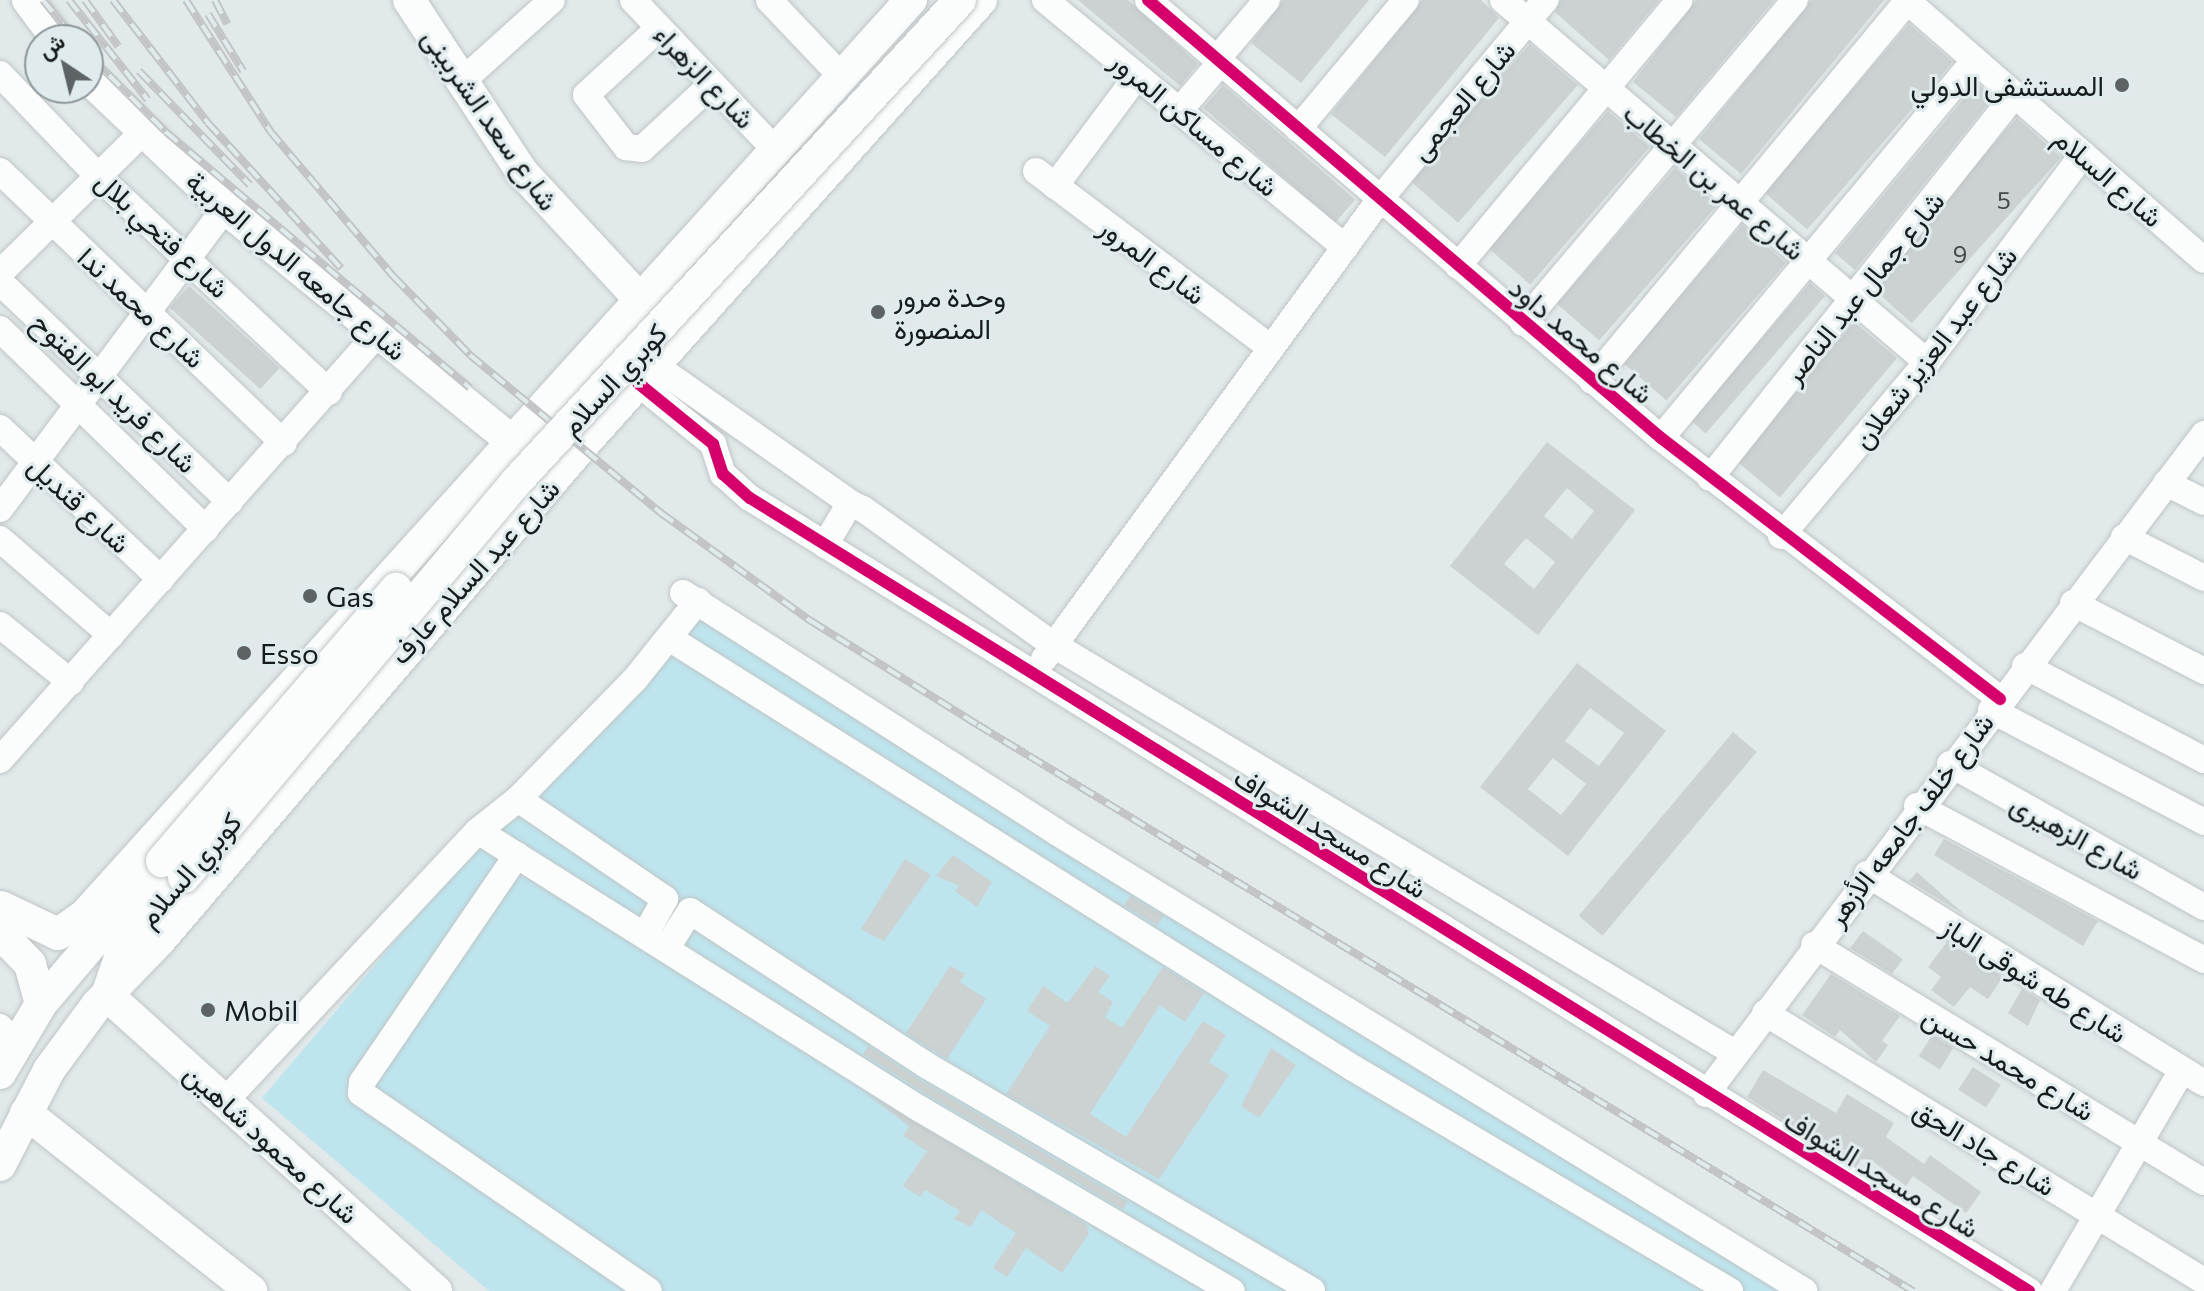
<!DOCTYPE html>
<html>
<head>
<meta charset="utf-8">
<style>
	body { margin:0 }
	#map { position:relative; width:2204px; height:1291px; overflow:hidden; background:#e2e9ea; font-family:Commissioner,Vazirmatn,sans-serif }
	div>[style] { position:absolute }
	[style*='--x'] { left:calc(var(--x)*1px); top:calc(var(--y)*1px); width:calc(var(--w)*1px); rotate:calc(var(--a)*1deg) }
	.green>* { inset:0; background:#bee5ee }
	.building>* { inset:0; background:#ccd1d2; transform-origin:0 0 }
	.roads { filter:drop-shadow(0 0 2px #bfc5c6) drop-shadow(0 0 2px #bfc5c6) }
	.minor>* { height:26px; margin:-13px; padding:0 13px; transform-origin:13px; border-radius:13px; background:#fbfcfc }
	.major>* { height:32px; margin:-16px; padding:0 16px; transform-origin:16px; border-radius:16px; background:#fbfcfc }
	.rail>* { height:8px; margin-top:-4px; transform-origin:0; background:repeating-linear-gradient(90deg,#dfebed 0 15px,#c2c4c5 0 30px); box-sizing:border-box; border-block:2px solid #c2c4c5 }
	.bridges { filter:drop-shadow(0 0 2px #bfc5c6) drop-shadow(0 0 2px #bfc5c6) }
	.major-bridge>* { height:32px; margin:-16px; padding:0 16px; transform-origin:16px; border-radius:16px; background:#fbfcfc }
	.cycleway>* { height:12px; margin:-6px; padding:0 6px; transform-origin:6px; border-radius:6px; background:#d6006c }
	.dots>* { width:22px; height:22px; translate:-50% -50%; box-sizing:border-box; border:4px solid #dfebed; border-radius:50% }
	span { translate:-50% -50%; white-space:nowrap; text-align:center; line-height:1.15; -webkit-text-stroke:6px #dfebed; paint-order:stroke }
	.number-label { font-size:24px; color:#44484a }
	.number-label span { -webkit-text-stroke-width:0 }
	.street-label { font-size:28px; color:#161b1c }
	.poi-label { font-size:28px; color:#161b1c }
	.right { translate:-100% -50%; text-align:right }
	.left { translate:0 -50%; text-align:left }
	.north { position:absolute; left:24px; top:24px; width:80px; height:80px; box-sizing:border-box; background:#dfebed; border:2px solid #8f9899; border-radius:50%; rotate:325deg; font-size:22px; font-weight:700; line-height:32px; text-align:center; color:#161b1c }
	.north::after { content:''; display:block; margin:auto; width:28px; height:36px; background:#5d6364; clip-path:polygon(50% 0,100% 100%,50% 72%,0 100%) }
</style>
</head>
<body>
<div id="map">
	<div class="green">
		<i style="clip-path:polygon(681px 605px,1819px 1291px,489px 1291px,262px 1098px)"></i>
	</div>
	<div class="building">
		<i style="clip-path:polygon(1078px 0,1128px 0,1198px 64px,1180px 86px)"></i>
		<i style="clip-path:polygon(1283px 0,1369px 0,1301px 83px,1251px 43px)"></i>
		<i style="clip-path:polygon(1422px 0,1481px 0,1499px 18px,1385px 157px,1331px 114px)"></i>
		<i style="clip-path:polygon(1561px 0,1659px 0,1609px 60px,1555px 12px)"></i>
		<i style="clip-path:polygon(1696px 0,1774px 0,1676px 117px,1633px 82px)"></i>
		<i style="clip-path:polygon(1811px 0,1884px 0,1741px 174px,1699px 139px)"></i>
		<i style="left:1909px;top:24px;width:58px;height:222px;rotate:41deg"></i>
		<i style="left:1530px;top:44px;width:63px;height:182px;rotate:41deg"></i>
		<i style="clip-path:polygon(1977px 83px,1993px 97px,1855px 270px,1835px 253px)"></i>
		<i style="left:1223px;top:85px;width:175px;height:30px;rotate:41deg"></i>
		<i style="left:1608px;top:111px;width:55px;height:182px;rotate:41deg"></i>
		<i style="left:2017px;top:118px;width:59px;height:223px;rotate:42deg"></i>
		<i style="left:1675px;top:168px;width:56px;height:180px;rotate:41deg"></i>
		<i style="left:1742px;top:225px;width:58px;height:182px;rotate:41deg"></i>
		<i style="left:1810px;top:283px;width:20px;height:182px;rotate:41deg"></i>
		<i style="left:189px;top:286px;width:122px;height:29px;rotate:42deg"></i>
		<i style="left:1854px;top:322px;width:56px;height:182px;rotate:40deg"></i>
		<i style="clip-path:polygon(evenodd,1547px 442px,1635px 510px,1538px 635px,1450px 566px,1547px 442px,1567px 488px,1594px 511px,1572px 539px,1544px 516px,1567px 488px,1547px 442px,1526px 538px,1555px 562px,1534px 589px,1504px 564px,1526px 538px)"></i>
		<i style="clip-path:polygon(evenodd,1577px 663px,1666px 731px,1568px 856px,1480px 787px,1577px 663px,1590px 708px,1624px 733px,1599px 766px,1565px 741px,1590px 708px,1577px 663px,1553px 758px,1586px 784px,1561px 815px,1528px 789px,1553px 758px)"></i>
		<i style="left:1733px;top:732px;width:31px;height:240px;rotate:40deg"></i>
		<i style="clip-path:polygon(1944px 839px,2098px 921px,2083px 946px,1934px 855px)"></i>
		<i style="clip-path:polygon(953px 855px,992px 882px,977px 907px,955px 891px,959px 886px,936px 876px)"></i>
		<i style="clip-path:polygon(905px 859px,931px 875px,884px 941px,861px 929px)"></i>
		<i style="clip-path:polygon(1917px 872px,1927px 881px,1965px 915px,1909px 881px)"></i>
		<i style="left:1130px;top:896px;width:39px;height:11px;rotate:31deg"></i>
		<i style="clip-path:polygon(1863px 931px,1903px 959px,1892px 974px,1850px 948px)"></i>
		<i style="clip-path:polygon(1947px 942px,2003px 977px,1988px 999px,1970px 987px,1954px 1007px,1931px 990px,1941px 977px,1928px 967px)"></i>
		<i style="clip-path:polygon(950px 966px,965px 974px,960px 982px,986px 999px,947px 1059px,906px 1033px)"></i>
		<i style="clip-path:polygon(1095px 966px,1110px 976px,1098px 992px,1113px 1002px,1105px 1017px,1122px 1028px,1163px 967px,1204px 993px,1185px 1022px,1160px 1005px,1090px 1114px,1126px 1137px,1203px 1021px,1226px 1035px,1209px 1062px,1229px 1075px,1159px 1179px,1006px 1094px,1050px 1026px,1027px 1011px,1043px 986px,1068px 1003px)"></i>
		<i style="clip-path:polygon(1831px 974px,1900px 1016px,1882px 1041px,1888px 1045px,1876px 1062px,1840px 1030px,1835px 1037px,1802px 1015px)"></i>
		<i style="clip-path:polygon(2022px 989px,2040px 1000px,2028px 1026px,2008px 1013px)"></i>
		<i style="left:1932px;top:1035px;width:25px;height:25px;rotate:32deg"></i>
		<i style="clip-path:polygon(868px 1046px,918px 1079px,1128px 1202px,1123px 1209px,928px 1095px,863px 1054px)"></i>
		<i style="clip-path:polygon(1271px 1048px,1296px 1065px,1259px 1118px,1241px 1106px)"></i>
		<i style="left:1973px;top:1067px;width:33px;height:27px;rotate:33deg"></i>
		<i style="clip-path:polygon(1763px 1070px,1836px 1113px,1847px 1094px,1894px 1123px,1886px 1137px,1924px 1164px,1930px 1155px,1981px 1192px,1966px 1213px,1913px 1176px,1906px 1186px,1871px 1160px,1861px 1159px,1857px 1166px,1747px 1097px)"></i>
		<i style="clip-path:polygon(864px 1092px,1086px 1224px,1089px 1233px,1062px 1273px,1026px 1248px,1007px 1277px,993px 1268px,1016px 1233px,981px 1210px,971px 1227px,954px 1219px,960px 1211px,925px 1190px,920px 1197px,903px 1186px,927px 1151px,903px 1136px,909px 1126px)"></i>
	</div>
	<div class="roads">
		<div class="minor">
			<i style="--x:633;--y:0;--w:209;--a:46.5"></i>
			<i style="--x:769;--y:0;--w:108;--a:46.5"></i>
			<i style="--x:1045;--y:0;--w:389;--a:39.5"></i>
			<i style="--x:1148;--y:0;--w:675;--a:40.49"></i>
			<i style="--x:1661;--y:438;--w:428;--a:37.6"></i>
			<i style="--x:1503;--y:0;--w:558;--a:40.49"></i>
			<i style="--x:1906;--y:0;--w:395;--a:41.1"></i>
			<i style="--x:659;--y:28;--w:99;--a:137.5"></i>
			<i style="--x:586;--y:95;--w:66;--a:52.4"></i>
			<i style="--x:626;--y:147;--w:16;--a:7"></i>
			<i style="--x:642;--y:149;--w:96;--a:-42.9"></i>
			<i style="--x:1217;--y:59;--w:77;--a:-49.7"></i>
			<i style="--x:0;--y:74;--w:139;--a:46.2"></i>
			<i style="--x:96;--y:174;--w:319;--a:43.1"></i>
			<i style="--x:461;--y:82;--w:122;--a:-42"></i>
			<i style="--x:1180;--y:110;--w:63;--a:-49.5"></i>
			<i style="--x:1298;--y:129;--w:168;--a:-50.1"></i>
			<i style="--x:0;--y:171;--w:393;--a:43.8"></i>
			<i style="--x:1036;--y:171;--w:294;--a:37"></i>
			<i style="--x:1055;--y:186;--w:137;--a:-53.3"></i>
			<i style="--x:1458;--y:266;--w:346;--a:-50.2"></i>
			<i style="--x:0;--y:273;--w:198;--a:-44.6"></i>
			<i style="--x:0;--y:282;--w:318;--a:43.7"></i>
			<i style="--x:1523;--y:323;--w:422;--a:-49.9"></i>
			<i style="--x:0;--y:329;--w:287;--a:44.2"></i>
			<i style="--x:654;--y:365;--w:240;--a:35.1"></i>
			<i style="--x:1592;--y:381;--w:494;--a:-50.3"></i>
			<i style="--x:638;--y:383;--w:97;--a:39.1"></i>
			<i style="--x:713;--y:444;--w:32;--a:72"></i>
			<i style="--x:723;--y:474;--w:36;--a:42"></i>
			<i style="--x:750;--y:498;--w:1505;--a:31.8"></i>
			<i style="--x:0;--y:428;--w:221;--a:43.2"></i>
			<i style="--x:1661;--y:438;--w:491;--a:-50.3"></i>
			<i style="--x:1710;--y:478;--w:490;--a:-51.5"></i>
			<i style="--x:2166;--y:483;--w:42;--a:26.6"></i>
			<i style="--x:0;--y:509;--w:376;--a:-53.2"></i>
			<i style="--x:1781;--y:536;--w:227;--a:-50"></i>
			<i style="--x:1927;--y:362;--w:260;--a:-53.1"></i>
			<i style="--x:2124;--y:537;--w:90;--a:27.1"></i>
			<i style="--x:0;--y:539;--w:147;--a:40.9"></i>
			<i style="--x:825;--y:545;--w:49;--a:-59.2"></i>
			<i style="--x:850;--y:503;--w:14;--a:25"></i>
			<i style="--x:863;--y:509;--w:234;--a:35.5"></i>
			<i style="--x:1054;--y:645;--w:794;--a:30.93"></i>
			<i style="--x:683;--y:593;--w:443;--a:32.6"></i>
			<i style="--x:1056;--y:832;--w:878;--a:31.53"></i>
			<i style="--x:2073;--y:603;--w:148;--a:27.4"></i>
			<i style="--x:0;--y:625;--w:91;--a:38.8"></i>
			<i style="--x:669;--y:638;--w:808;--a:32.16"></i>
			<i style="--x:1353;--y:1068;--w:438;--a:30.6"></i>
			<i style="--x:1044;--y:659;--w:570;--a:-53.85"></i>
			<i style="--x:1380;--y:199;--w:259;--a:-50.3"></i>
			<i style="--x:2025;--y:666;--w:202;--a:27.7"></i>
			<i style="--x:1991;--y:710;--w:241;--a:27.7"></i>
			<i style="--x:0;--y:760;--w:570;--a:-48.48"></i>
			<i style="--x:1950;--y:764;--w:291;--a:29.4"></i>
			<i style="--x:518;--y:799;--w:178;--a:34.2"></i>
			<i style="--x:665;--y:899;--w:39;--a:119"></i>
			<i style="--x:1917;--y:806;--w:326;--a:28.2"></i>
			<i style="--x:478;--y:831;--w:522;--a:32.17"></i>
			<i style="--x:920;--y:1109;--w:361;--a:30.3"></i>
			<i style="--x:517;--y:855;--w:275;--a:124.3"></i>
			<i style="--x:362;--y:1082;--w:11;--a:95"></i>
			<i style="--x:361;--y:1093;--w:349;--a:34.5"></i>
			<i style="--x:1867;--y:874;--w:397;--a:31.8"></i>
			<i style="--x:1814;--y:945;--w:456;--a:31.3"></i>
			<i style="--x:668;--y:946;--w:41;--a:-57.8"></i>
			<i style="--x:690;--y:911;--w:282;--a:33.1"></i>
			<i style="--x:926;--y:1065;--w:447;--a:30.3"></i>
			<i style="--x:1765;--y:1013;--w:514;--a:31.4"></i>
			<i style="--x:0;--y:1027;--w:22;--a:47"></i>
			<i style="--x:1706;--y:1094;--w:827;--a:-52.96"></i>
			<i style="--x:225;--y:1101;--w:370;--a:-46.9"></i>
			<i style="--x:478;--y:831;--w:51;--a:-38.7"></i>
			<i style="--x:518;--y:799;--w:169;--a:-45.7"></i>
			<i style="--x:636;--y:678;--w:99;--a:-51.2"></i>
			<i style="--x:2053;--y:1291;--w:256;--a:-59.7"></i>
		</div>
		<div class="major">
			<i style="--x:28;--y:0;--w:50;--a:53.1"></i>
			<i style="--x:409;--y:0;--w:206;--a:56.7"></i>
			<i style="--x:522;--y:172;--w:199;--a:47.2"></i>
			<i style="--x:88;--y:78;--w:189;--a:43.5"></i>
			<i style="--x:225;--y:208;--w:372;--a:39.1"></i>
			<i style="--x:1;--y:907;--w:63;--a:25.3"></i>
			<i style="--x:58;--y:934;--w:33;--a:-35"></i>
			<i style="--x:85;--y:915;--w:1233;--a:-47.93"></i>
			<i style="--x:0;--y:933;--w:43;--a:45.9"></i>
			<i style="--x:30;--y:964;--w:41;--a:74.6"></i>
			<i style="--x:107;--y:995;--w:443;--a:42"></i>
			<i style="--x:107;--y:995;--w:55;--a:-70.9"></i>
			<i style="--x:125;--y:943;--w:89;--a:-48.2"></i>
			<i style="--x:0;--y:1073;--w:80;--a:-59.3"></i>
			<i style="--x:41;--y:1004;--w:187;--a:-49.8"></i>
			<i style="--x:26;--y:1113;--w:287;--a:38.3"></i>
			<i style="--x:0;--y:1165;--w:107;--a:-62.7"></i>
			<i style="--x:49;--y:1070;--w:81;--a:-53.6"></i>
			<i style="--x:97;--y:1005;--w:89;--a:-45.9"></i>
			<i style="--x:159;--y:941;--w:650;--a:-49.49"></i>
			<i style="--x:581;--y:447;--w:600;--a:-48.18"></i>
		</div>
	</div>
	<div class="rail">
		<i style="--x:43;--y:0;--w:51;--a:51.3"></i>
		<i style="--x:69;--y:0;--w:127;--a:51.7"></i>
		<i style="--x:85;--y:0;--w:57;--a:54.3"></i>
		<i style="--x:113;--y:0;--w:155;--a:52.3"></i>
		<i style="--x:208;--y:123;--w:197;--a:47.5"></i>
		<i style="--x:186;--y:0;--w:156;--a:57.3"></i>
		<i style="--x:270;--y:131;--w:192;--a:49.7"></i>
		<i style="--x:394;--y:277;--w:109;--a:45.7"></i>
		<i style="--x:470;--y:355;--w:248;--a:39.6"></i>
		<i style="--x:661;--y:513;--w:185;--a:35.8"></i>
		<i style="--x:811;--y:621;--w:197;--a:31.9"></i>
		<i style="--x:978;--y:725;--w:1093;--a:31.19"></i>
		<i style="--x:215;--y:0;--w:27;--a:63"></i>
		<i style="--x:208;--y:14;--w:67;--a:58.4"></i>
		<i style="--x:88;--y:54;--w:110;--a:45"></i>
		<i style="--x:166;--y:132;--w:397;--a:40.1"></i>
		<i style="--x:139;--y:71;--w:159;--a:45.8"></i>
	</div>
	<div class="bridges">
		<div class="major-bridge">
			<i style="--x:162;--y:861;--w:359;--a:-49.3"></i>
			<i style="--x:184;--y:877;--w:517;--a:-49.94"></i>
			<i style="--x:517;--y:481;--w:654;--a:-47.35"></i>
		</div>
	</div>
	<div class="cycleway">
		<i style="--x:1148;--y:0;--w:675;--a:40.49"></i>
		<i style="--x:1661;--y:438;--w:428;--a:37.6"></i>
		<i style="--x:638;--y:383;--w:97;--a:39.1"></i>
		<i style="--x:713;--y:444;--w:32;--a:72"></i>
		<i style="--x:723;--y:474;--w:36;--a:42"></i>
		<i style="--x:750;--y:498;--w:1505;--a:31.8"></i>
	</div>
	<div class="dots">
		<i style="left:2122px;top:85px;background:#5d6364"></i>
		<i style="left:878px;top:312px;background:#5d6364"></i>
		<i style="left:310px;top:596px;background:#5d6364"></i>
		<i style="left:244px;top:653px;background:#5d6364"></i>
		<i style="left:208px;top:1010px;background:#5d6364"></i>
	</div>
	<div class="number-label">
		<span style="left:2004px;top:200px">5</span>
		<span style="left:1960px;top:254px">9</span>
	</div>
	<div class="street-label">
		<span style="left:705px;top:76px;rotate:46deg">شارع الزهراء</span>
		<span style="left:1462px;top:100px;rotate:-50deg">شارع العجمى</span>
		<span style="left:491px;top:119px;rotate:55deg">شارع سعد الشربينى</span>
		<span style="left:1195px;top:123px;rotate:40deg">شارع مساكن المرور</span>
		<span style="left:2109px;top:177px;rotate:41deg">شارع السلام</span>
		<span style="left:1715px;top:181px;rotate:40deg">شارع عمر بن الخطاب</span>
		<span style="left:163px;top:234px;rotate:43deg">شارع فتحي بلال</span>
		<span style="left:1153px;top:260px;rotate:37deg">شارع المرور</span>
		<span style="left:297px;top:265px;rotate:40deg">شارع جامعه الدول العربية</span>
		<span style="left:1863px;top:287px;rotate:-51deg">شارع جمال عبد الناصر</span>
		<span style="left:142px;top:307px;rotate:43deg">شارع محمد ندا</span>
		<span style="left:1582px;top:340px;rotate:40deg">شارع محمد داود</span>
		<span style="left:1934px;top:347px;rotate:-52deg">شارع عبد العزيز شعلان</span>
		<span style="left:613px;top:379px;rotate:-47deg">كوبري السلام</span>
		<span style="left:115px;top:392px;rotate:44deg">شارع فريد ابو الفتوح</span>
		<span style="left:80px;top:504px;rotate:43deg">شارع قنديل</span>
		<span style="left:474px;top:571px;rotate:-48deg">شارع عبد السلام عارف</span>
		<span style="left:1909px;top:819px;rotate:-53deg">شارع خلف جامعه الأزهر</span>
		<span style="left:1331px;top:832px;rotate:32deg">شارع مسجد الشواف</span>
		<span style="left:2077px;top:836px;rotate:29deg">شارع الزهيرى</span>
		<span style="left:189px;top:869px;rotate:-49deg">كوبري السلام</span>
		<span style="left:2035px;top:979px;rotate:32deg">شارع طه شوقى الباز</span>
		<span style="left:2009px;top:1063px;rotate:31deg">شارع محمد حسن</span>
		<span style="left:272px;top:1143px;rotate:42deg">شارع محمود شاهين</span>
		<span style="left:1985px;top:1147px;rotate:31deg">شارع جاد الحق</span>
		<span style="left:1882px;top:1173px;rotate:31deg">شارع مسجد الشواف</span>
	</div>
	<div class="poi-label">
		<span class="right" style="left:2104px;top:85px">المستشفى الدولي</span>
		<span class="left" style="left:894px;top:312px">وحدة مرور<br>المنصورة</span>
		<span class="left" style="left:326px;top:596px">Gas</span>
		<span class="left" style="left:260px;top:653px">Esso</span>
		<span class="left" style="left:224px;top:1010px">Mobil</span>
	</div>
	<div class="north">ش</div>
</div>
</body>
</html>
